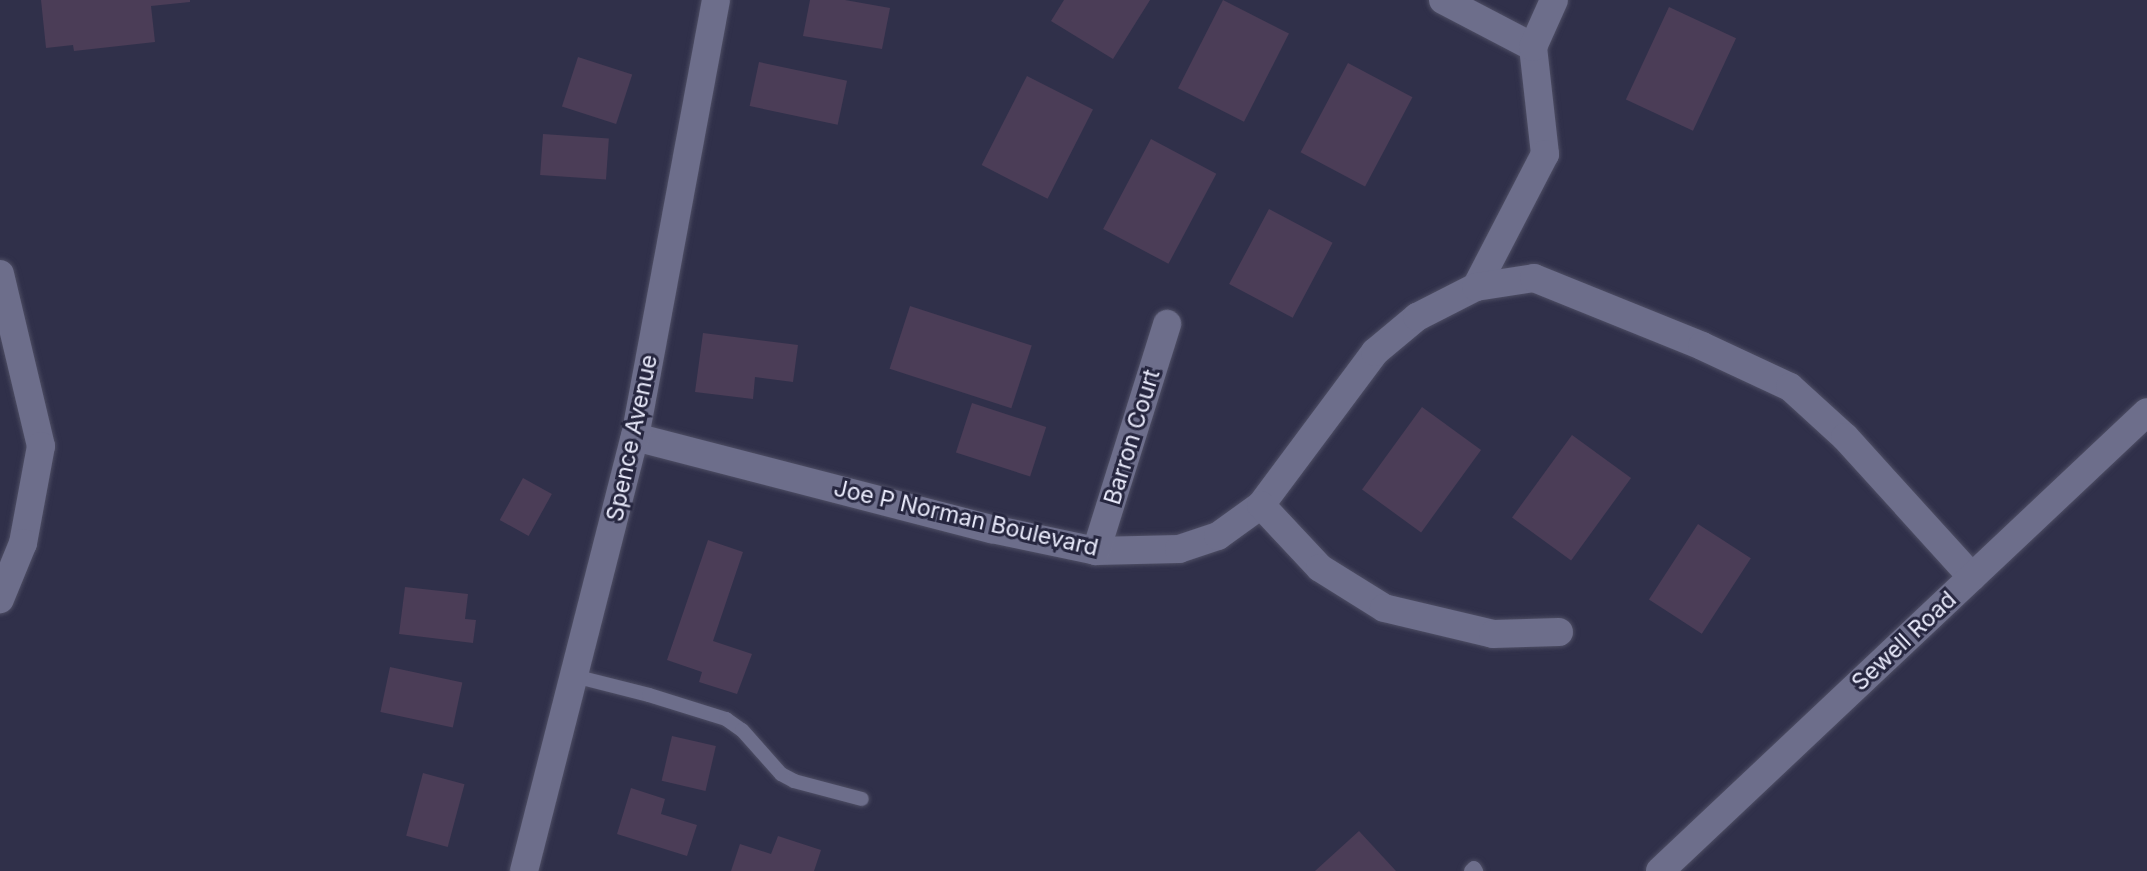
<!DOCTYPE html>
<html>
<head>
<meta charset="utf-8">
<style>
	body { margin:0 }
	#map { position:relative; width:2147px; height:871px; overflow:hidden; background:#30304a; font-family:Inter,sans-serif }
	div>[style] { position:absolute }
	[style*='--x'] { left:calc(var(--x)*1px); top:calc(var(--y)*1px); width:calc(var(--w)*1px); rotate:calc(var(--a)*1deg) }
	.building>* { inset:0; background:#4b3d57; transform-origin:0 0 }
	.roads { filter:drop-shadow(0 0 2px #4e4e64) drop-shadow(0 0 2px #4e4e64) }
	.service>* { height:14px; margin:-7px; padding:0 7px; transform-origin:7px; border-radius:7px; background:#6d6e8b }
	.minor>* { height:28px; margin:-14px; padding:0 14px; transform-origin:14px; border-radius:14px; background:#6d6e8b }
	span { translate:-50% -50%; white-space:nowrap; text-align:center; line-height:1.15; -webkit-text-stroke:6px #26263f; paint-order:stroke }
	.street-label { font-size:23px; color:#e8e9fa }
</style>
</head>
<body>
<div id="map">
	<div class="building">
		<i style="clip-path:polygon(41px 0,190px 0,190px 2px,151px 6px,155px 42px,74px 51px,73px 45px,46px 48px)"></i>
		<i style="clip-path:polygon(810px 0,845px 0,890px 8px,882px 49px,803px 36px)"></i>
		<i style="clip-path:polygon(1064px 0,1150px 0,1113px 59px,1051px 21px)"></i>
		<i style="left:1223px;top:0;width:74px;height:99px;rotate:27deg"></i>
		<i style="left:1669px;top:7px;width:74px;height:102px;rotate:25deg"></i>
		<i style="left:578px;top:57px;width:57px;height:52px;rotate:18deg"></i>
		<i style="left:759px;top:62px;width:90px;height:45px;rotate:12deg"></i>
		<i style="left:1348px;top:63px;width:73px;height:101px;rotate:28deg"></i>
		<i style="left:1027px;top:76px;width:74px;height:100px;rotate:27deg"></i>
		<i style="left:543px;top:134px;width:66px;height:41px;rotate:4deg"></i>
		<i style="left:1151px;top:139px;width:74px;height:102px;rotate:28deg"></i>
		<i style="left:1269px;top:209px;width:72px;height:85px;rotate:28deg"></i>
		<i style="left:910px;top:306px;width:128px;height:66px;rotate:18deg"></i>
		<i style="clip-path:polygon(703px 333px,798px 345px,793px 382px,755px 377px,753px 399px,695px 392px)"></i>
		<i style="left:972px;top:403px;width:78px;height:52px;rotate:18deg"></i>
		<i style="left:1422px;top:407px;width:73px;height:102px;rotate:36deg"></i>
		<i style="left:1572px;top:435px;width:73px;height:102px;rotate:36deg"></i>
		<i style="left:523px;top:478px;width:33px;height:48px;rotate:29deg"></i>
		<i style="left:1698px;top:524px;width:63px;height:90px;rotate:33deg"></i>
		<i style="clip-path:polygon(708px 540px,743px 552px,713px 641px,752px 654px,737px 694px,699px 682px,702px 672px,667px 660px)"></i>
		<i style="clip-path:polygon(405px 587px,468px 594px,465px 619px,476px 620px,473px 643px,399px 634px)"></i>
		<i style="left:390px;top:667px;width:74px;height:46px;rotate:12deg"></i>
		<i style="left:672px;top:736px;width:45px;height:46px;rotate:13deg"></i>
		<i style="left:423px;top:773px;width:43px;height:65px;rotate:15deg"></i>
		<i style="clip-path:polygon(631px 788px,665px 799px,661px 814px,697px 825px,687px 856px,617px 834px)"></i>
		<i style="clip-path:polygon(1359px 831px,1396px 871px,1315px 871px)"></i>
		<i style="clip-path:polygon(778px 836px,821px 850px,814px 871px,731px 871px,740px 844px,771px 854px)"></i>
	</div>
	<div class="roads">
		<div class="service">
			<i style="--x:574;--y:676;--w:77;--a:14.2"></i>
			<i style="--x:649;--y:695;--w:81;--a:17.3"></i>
			<i style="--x:726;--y:719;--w:19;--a:35"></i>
			<i style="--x:742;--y:730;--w:59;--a:48.4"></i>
			<i style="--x:781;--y:774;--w:15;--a:28"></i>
			<i style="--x:794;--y:781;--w:70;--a:14.8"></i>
			<i style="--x:1471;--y:871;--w:4;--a:-45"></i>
			<i style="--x:1474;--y:868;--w:4;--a:56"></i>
		</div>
		<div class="minor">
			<i style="--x:1443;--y:0;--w:102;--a:27.6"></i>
			<i style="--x:1533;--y:47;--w:108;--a:83.6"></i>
			<i style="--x:1545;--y:154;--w:150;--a:117.4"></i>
			<i style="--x:1533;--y:47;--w:51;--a:-65.9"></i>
			<i style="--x:0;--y:274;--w:177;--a:76.6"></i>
			<i style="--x:41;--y:446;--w:99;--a:100.5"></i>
			<i style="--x:23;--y:543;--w:61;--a:112.3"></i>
			<i style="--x:635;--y:437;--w:369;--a:14.5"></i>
			<i style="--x:992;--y:529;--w:106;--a:11.9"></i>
			<i style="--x:1096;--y:551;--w:83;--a:-1.4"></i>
			<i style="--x:1179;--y:549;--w:41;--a:-18.4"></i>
			<i style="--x:1218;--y:536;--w:53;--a:-35.8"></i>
			<i style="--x:1261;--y:505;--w:191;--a:-53.3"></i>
			<i style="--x:1375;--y:352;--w:55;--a:-39.8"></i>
			<i style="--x:1417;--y:317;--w:66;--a:-27"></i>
			<i style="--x:1476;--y:287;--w:59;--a:-8.8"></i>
			<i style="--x:1534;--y:278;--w:181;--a:22"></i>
			<i style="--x:1702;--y:346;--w:97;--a:25"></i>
			<i style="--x:1790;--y:387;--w:74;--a:42.3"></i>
			<i style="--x:1845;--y:437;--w:189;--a:47.8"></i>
			<i style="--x:1261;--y:505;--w:86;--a:46.9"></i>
			<i style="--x:1320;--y:568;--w:75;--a:32"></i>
			<i style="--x:1384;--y:608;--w:112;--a:13.4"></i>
			<i style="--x:1493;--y:634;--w:66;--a:-1.7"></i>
			<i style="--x:1096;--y:551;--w:238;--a:-72.6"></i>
			<i style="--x:524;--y:871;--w:448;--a:-75.7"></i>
			<i style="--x:635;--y:437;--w:444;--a:-79.5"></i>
			<i style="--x:1660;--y:871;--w:669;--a:-43.3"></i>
		</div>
	</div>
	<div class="street-label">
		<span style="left:1132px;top:437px;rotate:-73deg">Barron Court</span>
		<span style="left:632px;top:438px;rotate:-78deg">Spence Avenue</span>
		<span style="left:966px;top:518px;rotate:13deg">Joe P Norman Boulevard</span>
		<span style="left:1904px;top:641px;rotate:-43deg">Sewell Road</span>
	</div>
</div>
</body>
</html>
